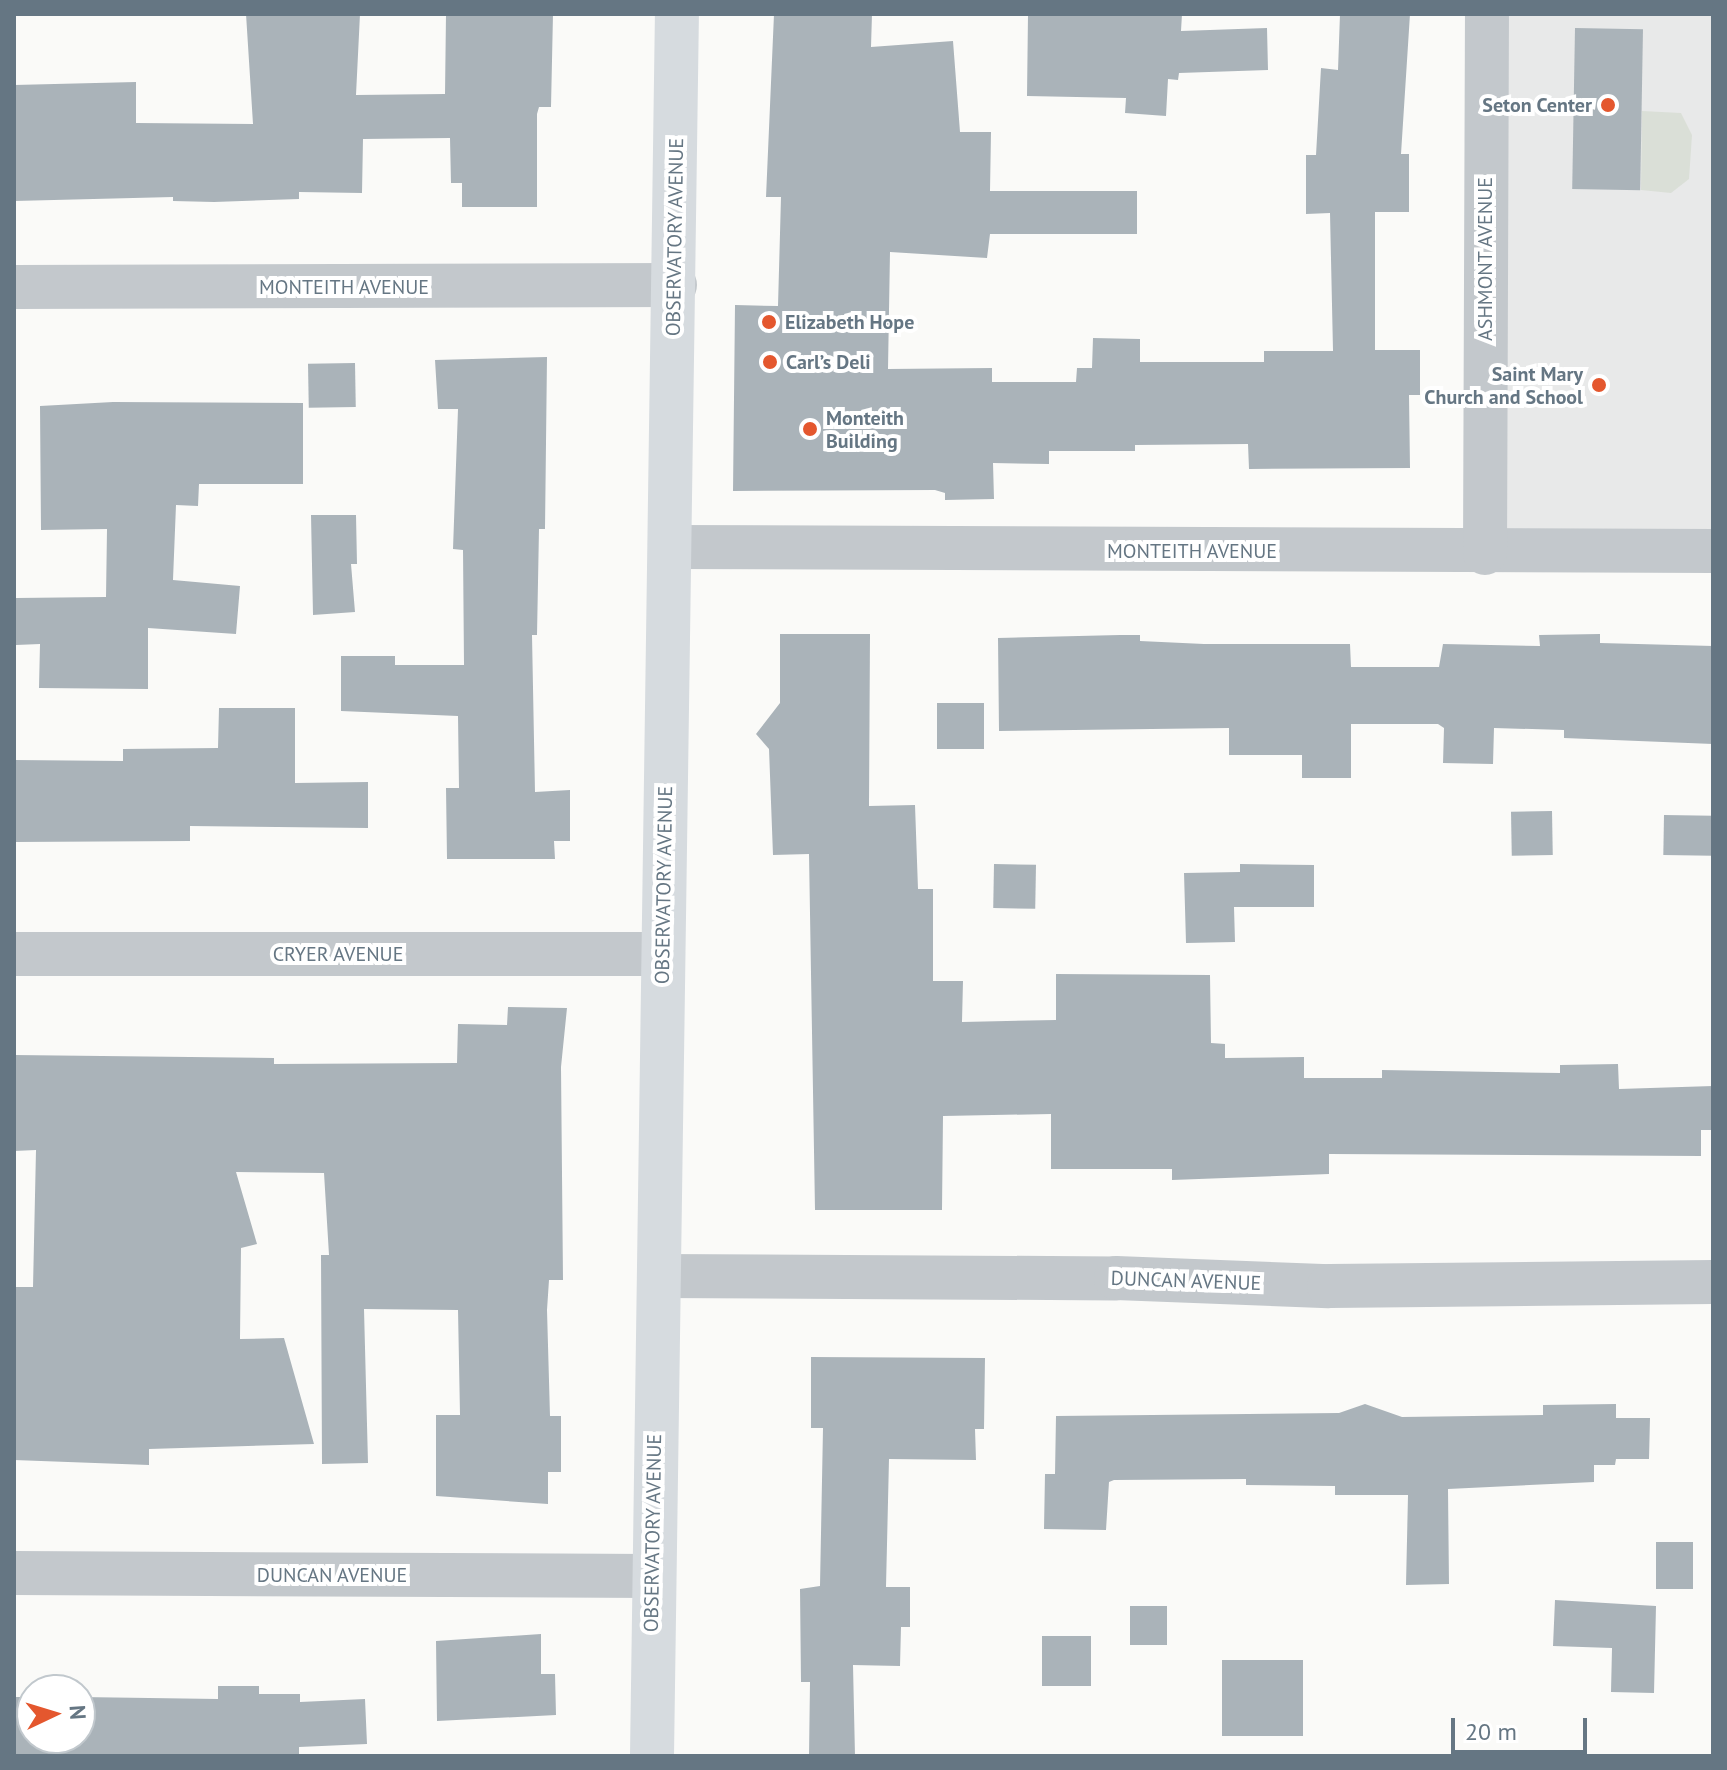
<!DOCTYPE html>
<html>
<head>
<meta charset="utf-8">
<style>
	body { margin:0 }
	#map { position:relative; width:1727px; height:1770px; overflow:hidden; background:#fafaf8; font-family:"PT Sans",sans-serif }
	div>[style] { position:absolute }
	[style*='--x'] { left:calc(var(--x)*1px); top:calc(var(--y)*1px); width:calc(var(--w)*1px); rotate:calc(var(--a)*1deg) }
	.built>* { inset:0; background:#e8e9e9; transform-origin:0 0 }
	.green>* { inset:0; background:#dadfd7 }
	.building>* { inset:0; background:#aab3b9; transform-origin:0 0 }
	.street>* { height:44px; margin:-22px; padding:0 22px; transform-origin:22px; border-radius:22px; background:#c3c8cc }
	.secondary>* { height:44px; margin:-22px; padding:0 22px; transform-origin:22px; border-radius:22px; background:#d6dbdf }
	.dots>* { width:22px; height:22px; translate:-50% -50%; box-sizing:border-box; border:4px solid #fff; border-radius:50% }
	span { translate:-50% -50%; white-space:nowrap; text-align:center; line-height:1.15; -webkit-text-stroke:8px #fff; paint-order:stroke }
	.poi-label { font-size:20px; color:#657683; font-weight:700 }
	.right { translate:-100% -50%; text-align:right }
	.left { translate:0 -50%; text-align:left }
	.street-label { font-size:20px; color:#657683 }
	.frame { position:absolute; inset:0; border:16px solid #657683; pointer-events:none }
	.north { position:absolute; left:16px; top:1674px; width:80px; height:80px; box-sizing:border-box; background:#fff; border:2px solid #c1c8cd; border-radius:50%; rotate:86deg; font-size:22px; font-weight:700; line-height:32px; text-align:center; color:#657683 }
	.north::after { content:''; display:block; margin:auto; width:28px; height:36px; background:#e4572e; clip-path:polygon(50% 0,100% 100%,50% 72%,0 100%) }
	.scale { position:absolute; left:1451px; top:1718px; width:136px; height:36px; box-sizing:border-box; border:4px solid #657683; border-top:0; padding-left:10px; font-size:24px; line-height:28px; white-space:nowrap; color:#657683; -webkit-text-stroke:6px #fff; paint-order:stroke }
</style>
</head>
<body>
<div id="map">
	<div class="built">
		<i style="left:1487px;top:14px;width:226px;height:539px"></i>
	</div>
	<div class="green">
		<i style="clip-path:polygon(1642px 111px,1681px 113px,1692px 135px,1689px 179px,1671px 193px,1641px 190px)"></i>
	</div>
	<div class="building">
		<i style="clip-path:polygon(246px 14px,360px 14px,356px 95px,445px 94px,446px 14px,553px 14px,551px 107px,539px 107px,537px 114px,537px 207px,462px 207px,462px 183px,451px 183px,450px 138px,363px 139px,362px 193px,299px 192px,299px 199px,214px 202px,173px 201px,173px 197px,14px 201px,14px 85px,136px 82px,136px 123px,253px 124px)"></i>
		<i style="clip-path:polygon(774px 14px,872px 14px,871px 47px,953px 41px,960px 132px,991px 132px,990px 191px,1137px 191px,1137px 234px,990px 234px,987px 258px,890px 252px,888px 369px,992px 368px,992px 382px,1076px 382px,1077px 368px,1092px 368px,1093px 338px,1140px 339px,1140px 362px,1264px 362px,1264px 351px,1333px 351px,1330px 213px,1306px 214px,1306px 155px,1316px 155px,1321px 68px,1338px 70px,1340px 14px,1410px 14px,1401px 154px,1409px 154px,1409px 212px,1375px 212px,1375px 350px,1420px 350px,1420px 395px,1409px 395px,1410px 468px,1249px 469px,1248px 444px,1135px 445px,1135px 451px,1049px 451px,1049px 464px,993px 463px,994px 499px,945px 500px,945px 493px,935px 490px,733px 491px,735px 305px,778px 306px,781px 197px,766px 197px)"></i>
		<i style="clip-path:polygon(1028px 14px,1182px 14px,1181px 31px,1267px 28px,1268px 70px,1179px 73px,1178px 80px,1168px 79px,1166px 116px,1125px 113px,1126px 98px,1027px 96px)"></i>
		<i style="left:1575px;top:28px;width:68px;height:161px;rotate:1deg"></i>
		<i style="clip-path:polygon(547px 357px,545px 529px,539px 529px,537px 635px,532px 635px,535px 792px,570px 790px,570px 841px,554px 841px,555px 859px,447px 859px,446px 788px,459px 788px,458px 716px,341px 711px,341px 656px,395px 656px,395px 665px,464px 665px,463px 550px,453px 549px,458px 409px,438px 409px,435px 360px)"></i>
		<i style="left:355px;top:363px;width:44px;height:47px;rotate:89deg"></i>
		<i style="clip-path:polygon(113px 402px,303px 403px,303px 484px,199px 484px,198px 506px,176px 505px,173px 580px,240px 586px,236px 634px,148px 628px,148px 689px,39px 688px,40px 644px,16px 645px,16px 598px,106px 597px,107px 529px,41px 530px,40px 406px)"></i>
		<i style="clip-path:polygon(311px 515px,356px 515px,357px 564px,351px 564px,355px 612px,313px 615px)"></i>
		<i style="clip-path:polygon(780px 634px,870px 634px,869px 806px,915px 805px,918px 889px,933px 889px,933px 981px,963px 981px,962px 1022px,1056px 1020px,1056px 974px,1210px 975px,1211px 1043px,1225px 1044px,1225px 1058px,1304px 1057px,1304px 1078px,1382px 1078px,1382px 1070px,1560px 1073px,1560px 1065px,1618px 1064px,1619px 1089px,1713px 1086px,1713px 1130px,1701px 1130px,1701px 1156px,1329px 1154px,1329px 1174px,1172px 1180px,1172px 1169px,1051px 1169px,1051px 1114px,943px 1116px,942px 1210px,815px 1210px,809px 854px,773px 855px,769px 749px,756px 734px,780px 703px)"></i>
		<i style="clip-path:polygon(1600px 634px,1600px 643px,1713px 646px,1713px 744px,1564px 738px,1564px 730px,1494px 728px,1493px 764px,1443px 763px,1444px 728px,1438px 724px,1351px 724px,1351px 778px,1302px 778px,1302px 755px,1229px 755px,1229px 728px,999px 731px,998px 638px,1120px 635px,1140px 635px,1140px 641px,1204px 644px,1350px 644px,1351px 667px,1439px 667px,1443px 644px,1540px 646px,1539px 635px)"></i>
		<i style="left:937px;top:703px;width:47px;height:46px"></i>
		<i style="clip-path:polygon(219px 708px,295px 708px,295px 783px,368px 782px,368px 828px,190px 826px,190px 841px,14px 842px,14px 760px,123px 761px,123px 749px,218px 748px)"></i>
		<i style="left:1552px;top:811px;width:44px;height:41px;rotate:89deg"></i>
		<i style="left:1664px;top:815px;width:49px;height:40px;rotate:1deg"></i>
		<i style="left:994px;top:864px;width:42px;height:44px;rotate:1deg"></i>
		<i style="clip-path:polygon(1240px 864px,1314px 865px,1314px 907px,1234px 907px,1235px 942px,1186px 943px,1184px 873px,1240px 872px)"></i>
		<i style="clip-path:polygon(508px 1007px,567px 1008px,561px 1067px,563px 1280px,549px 1280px,547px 1310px,550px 1416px,561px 1416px,561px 1472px,548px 1472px,548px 1504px,436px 1496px,436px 1415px,460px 1415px,458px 1310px,364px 1309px,368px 1463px,322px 1464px,321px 1255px,329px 1255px,324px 1173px,236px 1172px,257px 1244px,241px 1248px,240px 1339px,284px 1338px,314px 1444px,149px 1449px,149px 1465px,14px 1460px,14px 1287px,33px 1287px,36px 1150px,14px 1151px,14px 1055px,274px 1058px,274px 1064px,457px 1063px,458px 1024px,507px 1025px)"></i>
		<i style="clip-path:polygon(811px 1357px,985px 1358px,984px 1429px,975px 1429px,976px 1460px,889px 1459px,886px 1587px,910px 1587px,910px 1627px,901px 1627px,900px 1666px,853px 1665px,855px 1756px,809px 1756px,810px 1682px,801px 1682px,800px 1589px,820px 1586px,823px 1428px,811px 1428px)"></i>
		<i style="clip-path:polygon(1365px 1404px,1402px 1417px,1543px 1415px,1543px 1405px,1616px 1404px,1616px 1418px,1650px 1418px,1649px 1459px,1616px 1459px,1615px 1465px,1594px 1465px,1594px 1482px,1448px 1489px,1449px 1584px,1406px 1585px,1408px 1495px,1335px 1495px,1335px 1486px,1246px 1485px,1246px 1479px,1114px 1480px,1109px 1482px,1106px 1530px,1044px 1529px,1045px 1474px,1055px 1474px,1056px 1416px,1339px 1413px)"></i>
		<i style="left:1693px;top:1542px;width:47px;height:37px;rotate:90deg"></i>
		<i style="clip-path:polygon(1555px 1600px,1656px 1606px,1654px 1693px,1611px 1692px,1612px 1648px,1553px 1646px)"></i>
		<i style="left:1130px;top:1606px;width:37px;height:39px"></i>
		<i style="clip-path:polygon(541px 1634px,541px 1674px,555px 1674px,556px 1715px,437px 1721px,436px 1641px)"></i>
		<i style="left:1042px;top:1636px;width:49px;height:50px"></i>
		<i style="left:1222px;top:1660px;width:81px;height:76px"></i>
		<i style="clip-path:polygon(218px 1686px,259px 1686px,259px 1694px,300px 1694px,300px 1702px,365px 1699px,367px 1744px,299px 1747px,299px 1756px,14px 1756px,14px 1697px,32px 1697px,32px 1738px,80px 1738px,80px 1697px,218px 1699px)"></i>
	</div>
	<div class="street">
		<i style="--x:14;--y:287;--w:661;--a:-0.17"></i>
		<i style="--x:672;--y:547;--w:1041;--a:0.22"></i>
		<i style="--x:1485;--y:553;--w:539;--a:-89.79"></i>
		<i style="--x:14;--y:954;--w:648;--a:0"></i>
		<i style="--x:659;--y:1276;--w:457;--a:0.3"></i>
		<i style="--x:1116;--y:1278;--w:213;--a:2.2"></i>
		<i style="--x:1329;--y:1286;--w:384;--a:-0.6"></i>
		<i style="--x:14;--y:1573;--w:637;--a:0.27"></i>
	</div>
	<div class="secondary">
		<i style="--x:652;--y:1756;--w:1742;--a:-89.18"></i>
	</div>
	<div class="dots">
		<i style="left:1608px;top:105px;background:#e4572e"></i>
		<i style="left:769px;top:322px;background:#e4572e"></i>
		<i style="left:770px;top:362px;background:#e4572e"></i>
		<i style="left:1599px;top:385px;background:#e4572e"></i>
		<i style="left:810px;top:429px;background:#e4572e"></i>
	</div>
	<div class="poi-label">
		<span class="right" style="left:1592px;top:105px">Seton Center</span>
		<span class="left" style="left:785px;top:322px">Elizabeth Hope</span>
		<span class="left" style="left:786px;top:362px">Carl’s Deli</span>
		<span class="right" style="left:1583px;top:386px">Saint Mary<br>Church and School</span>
		<span class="left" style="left:826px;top:430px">Monteith<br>Building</span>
	</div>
	<div class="street-label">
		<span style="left:675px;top:237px;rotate:-89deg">OBSERVATORY AVENUE</span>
		<span style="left:1485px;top:259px;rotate:-90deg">ASHMONT AVENUE</span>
		<span style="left:344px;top:287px">MONTEITH AVENUE</span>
		<span style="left:1192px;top:551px">MONTEITH AVENUE</span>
		<span style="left:664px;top:885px;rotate:-89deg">OBSERVATORY AVENUE</span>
		<span style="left:338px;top:954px">CRYER AVENUE</span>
		<span style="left:1186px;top:1281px;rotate:2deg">DUNCAN AVENUE</span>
		<span style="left:653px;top:1533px;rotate:-89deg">OBSERVATORY AVENUE</span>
		<span style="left:332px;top:1575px">DUNCAN AVENUE</span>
	</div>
	<div class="frame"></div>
	<div class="north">N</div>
	<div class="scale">20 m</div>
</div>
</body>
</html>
